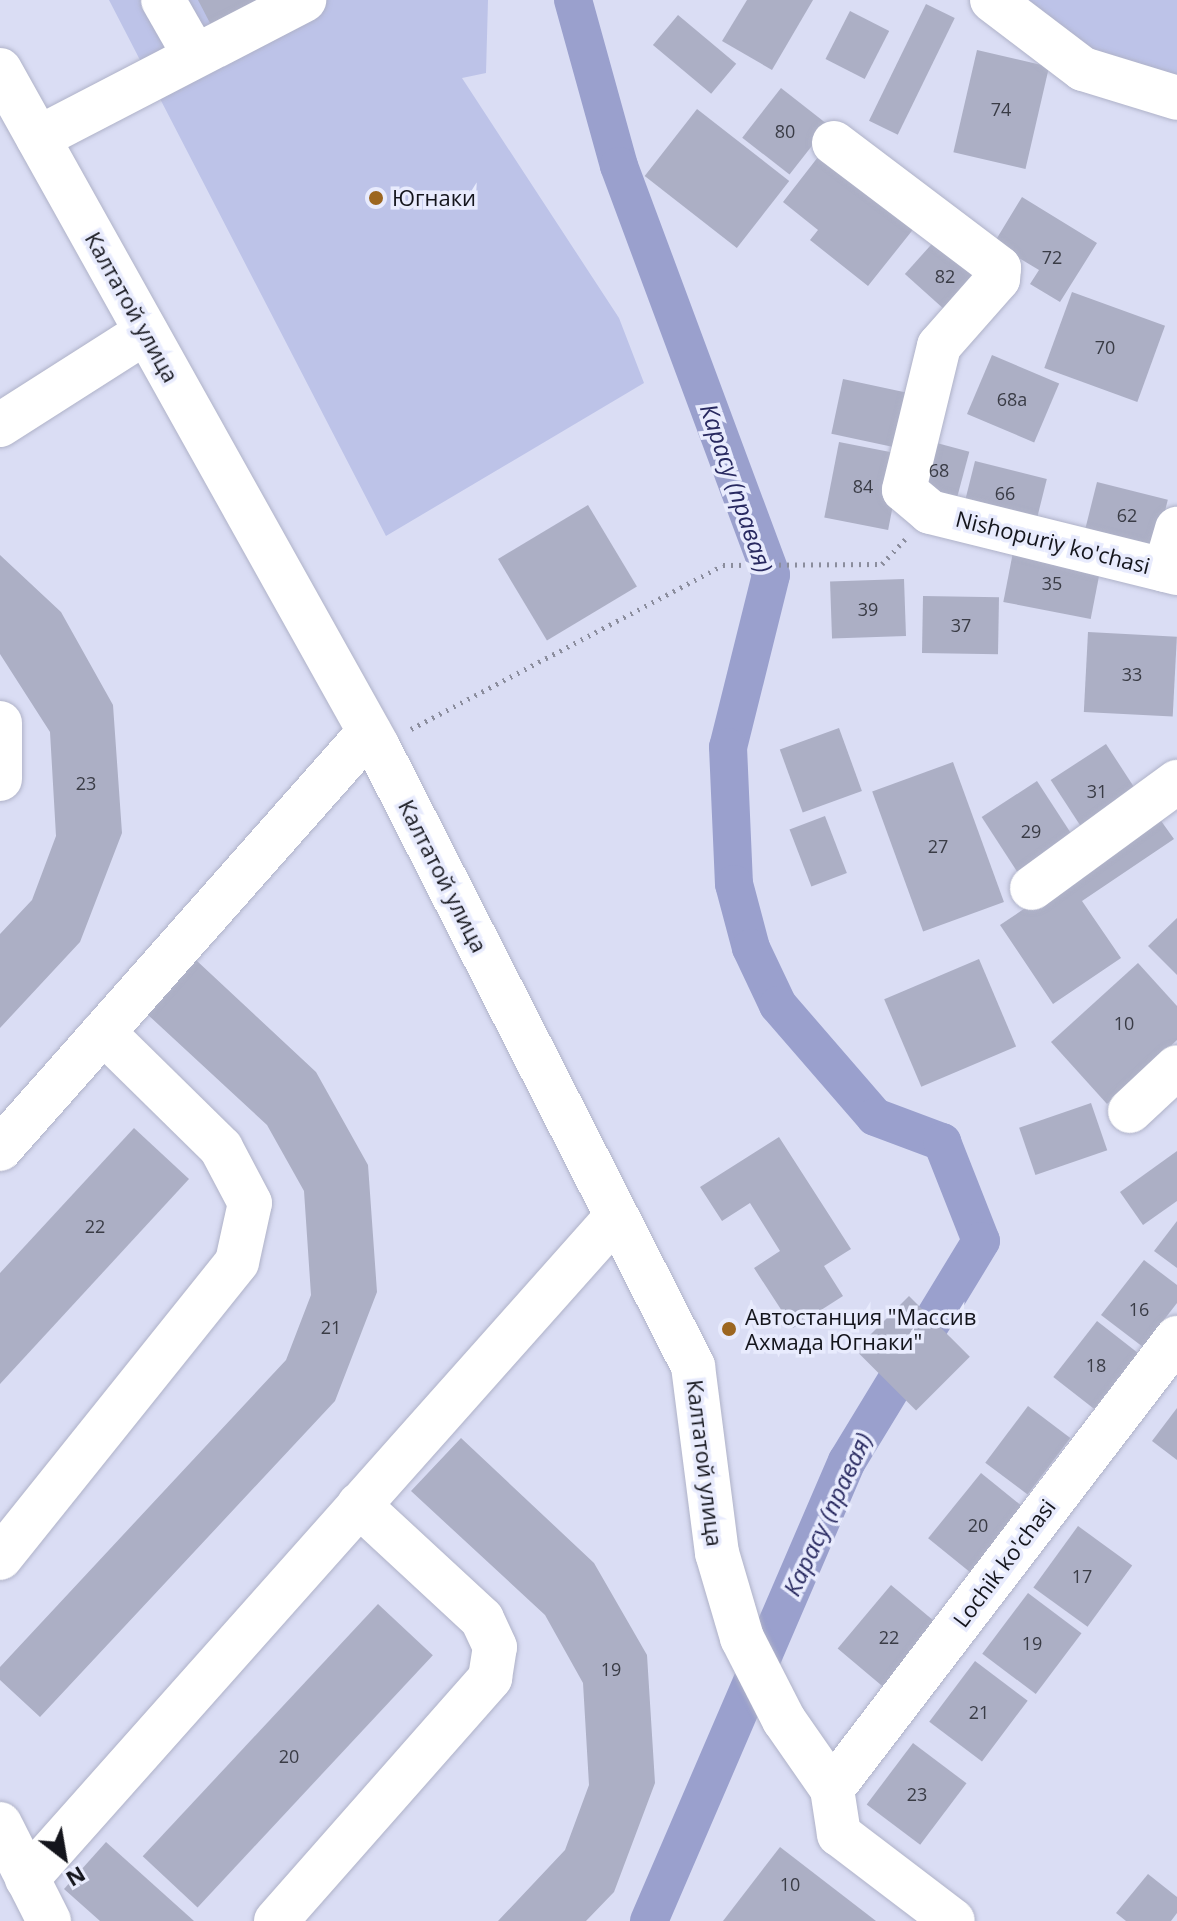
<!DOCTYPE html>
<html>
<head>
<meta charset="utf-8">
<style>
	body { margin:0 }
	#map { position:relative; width:1177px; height:1921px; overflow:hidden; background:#daddf4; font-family:"Open Sans",sans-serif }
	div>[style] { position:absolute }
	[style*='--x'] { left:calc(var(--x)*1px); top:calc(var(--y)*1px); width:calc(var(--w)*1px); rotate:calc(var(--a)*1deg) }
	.green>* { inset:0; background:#bdc3e8 }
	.canal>* { height:38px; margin:-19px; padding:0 19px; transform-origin:19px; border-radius:19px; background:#9aa0cd }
	.building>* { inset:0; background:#acafc5; transform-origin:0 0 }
	.path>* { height:5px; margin-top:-2.5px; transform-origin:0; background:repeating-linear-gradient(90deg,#8b8d9d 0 2px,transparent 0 8px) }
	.roads { filter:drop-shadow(0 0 2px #afb2c8) drop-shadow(0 0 2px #afb2c8) }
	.minor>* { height:44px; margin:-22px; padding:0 22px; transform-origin:22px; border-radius:22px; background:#fff }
	.dots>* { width:22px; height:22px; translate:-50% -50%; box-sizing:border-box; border:4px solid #e8ebfd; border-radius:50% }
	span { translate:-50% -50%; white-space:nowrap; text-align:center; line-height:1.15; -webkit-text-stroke:7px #e8ebfd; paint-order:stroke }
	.number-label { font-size:18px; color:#3a3c46 }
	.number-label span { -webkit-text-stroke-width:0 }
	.poi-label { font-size:22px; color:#14151c }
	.left { translate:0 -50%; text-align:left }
	.street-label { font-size:22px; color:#14151c }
	.water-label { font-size:24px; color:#282960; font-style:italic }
	.north { position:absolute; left:24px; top:1817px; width:80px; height:80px; -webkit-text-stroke:6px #e8ebfd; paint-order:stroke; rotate:149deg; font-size:22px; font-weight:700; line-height:32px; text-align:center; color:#14151c }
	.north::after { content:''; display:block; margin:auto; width:28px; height:36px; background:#14151c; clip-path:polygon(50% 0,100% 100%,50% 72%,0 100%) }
</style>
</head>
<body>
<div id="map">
	<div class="green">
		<i style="clip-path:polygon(109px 0,488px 0,486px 73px,462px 78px,619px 318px,644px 383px,386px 536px)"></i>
		<i style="clip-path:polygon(1017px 0,1177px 0,1177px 85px,1088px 59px)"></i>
	</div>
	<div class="canal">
		<i style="--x:573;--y:0;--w:172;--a:74.5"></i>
		<i style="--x:619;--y:166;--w:436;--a:69.6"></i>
		<i style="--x:771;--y:575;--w:177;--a:104"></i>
		<i style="--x:728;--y:747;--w:137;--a:87.5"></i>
		<i style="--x:734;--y:884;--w:66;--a:75.1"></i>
		<i style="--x:751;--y:948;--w:63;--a:64.7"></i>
		<i style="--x:778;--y:1005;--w:148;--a:49.1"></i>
		<i style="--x:875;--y:1117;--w:72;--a:20.5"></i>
		<i style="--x:942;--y:1142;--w:106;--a:68.5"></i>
		<i style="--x:981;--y:1241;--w:258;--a:121.3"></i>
		<i style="--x:847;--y:1461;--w:501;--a:113.29"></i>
	</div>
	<div class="building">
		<i style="clip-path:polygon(198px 0,260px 0,211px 25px)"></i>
		<i style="clip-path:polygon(747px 0,813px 0,772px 70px,722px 41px)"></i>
		<i style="left:926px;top:4px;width:32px;height:130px;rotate:26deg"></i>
		<i style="left:850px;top:11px;width:44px;height:54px;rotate:27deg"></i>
		<i style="left:678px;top:15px;width:76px;height:39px;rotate:40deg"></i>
		<i style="left:977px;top:50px;width:74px;height:105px;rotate:13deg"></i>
		<i style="left:781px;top:88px;width:60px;height:63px;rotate:38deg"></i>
		<i style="left:697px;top:109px;width:117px;height:85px;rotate:38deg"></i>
		<i style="clip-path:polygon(825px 148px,919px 222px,868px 286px,810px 240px,818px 230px,783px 202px)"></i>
		<i style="clip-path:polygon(1022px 197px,1097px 243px,1060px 302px,1030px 284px,1039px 270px,994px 243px)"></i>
		<i style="left:939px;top:236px;width:63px;height:51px;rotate:42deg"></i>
		<i style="left:1072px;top:292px;width:99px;height:81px;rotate:20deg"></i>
		<i style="left:992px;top:355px;width:73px;height:64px;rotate:23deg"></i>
		<i style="left:843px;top:379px;width:74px;height:56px;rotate:12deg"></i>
		<i style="left:922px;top:439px;width:49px;height:51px;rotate:15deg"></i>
		<i style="left:839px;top:442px;width:65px;height:77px;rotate:11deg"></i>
		<i style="left:975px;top:461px;width:74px;height:47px;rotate:14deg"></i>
		<i style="left:1097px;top:482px;width:73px;height:49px;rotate:14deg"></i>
		<i style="left:588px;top:505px;width:95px;height:105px;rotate:59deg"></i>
		<i style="left:1014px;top:547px;width:89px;height:56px;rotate:11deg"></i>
		<i style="clip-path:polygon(0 555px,61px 612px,113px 705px,122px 833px,80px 942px,0 1028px,0 934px,32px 900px,56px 836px,50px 732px,0 654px)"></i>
		<i style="left:904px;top:579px;width:57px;height:74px;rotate:88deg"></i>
		<i style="left:923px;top:596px;width:76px;height:57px;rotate:1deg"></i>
		<i style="left:1088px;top:632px;width:89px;height:80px;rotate:3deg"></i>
		<i style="left:839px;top:728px;width:67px;height:63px;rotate:70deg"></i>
		<i style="left:1106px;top:744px;width:69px;height:66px;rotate:57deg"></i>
		<i style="left:953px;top:762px;width:149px;height:86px;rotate:70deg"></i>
		<i style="left:1037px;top:781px;width:77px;height:66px;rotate:57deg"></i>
		<i style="left:825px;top:816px;width:61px;height:38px;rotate:69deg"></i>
		<i style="clip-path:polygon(1159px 818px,1174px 839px,1082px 901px,1121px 958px,1053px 1004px,1000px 925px)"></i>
		<i style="clip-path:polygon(1177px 918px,1177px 975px,1148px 946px)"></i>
		<i style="clip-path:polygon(182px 947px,316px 1072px,368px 1165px,377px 1292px,335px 1401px,40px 1717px,0 1680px,0 1667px,286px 1360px,311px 1295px,304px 1191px,267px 1125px,133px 1001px)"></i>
		<i style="left:979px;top:959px;width:95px;height:103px;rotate:67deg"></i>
		<i style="clip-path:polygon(1138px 963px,1177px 1006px,1177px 1040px,1107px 1104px,1051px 1042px)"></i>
		<i style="left:1091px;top:1103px;width:50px;height:76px;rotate:71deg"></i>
		<i style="clip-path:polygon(134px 1128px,189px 1179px,0 1384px,0 1273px)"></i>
		<i style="clip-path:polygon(779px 1137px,851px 1249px,824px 1266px,843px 1296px,793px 1328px,754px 1268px,780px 1251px,750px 1203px,722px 1221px,700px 1187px)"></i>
		<i style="clip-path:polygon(1177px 1151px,1177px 1201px,1143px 1225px,1120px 1192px)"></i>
		<i style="clip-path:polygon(1177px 1221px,1177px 1268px,1154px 1251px)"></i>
		<i style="clip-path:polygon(1144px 1260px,1177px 1285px,1177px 1303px,1143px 1347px,1101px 1315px)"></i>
		<i style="left:909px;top:1296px;width:86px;height:76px;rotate:45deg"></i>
		<i style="left:1097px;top:1321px;width:52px;height:71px;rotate:38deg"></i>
		<i style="left:1028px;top:1406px;width:53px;height:71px;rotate:37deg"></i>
		<i style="clip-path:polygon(1177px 1408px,1177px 1460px,1152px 1441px)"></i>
		<i style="clip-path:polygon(461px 1438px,594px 1563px,647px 1655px,655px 1783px,614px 1892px,586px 1921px,498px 1921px,565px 1850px,589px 1785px,583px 1683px,545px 1615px,411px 1491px)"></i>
		<i style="left:981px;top:1473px;width:62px;height:84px;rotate:39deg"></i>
		<i style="left:1078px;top:1526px;width:67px;height:76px;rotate:36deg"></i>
		<i style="left:891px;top:1585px;width:62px;height:83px;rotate:40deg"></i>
		<i style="left:1028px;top:1593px;width:67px;height:76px;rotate:37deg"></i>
		<i style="left:378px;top:1604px;width:75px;height:345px;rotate:43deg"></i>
		<i style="left:975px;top:1661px;width:66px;height:76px;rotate:37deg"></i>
		<i style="left:913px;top:1743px;width:67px;height:77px;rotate:37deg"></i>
		<i style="clip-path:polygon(106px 1842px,194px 1921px,100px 1921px,64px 1889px)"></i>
		<i style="clip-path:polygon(780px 1847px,876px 1921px,723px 1921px)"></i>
		<i style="clip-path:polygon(1148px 1874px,1177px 1897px,1177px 1913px,1171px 1921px,1126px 1921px,1116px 1913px)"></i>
	</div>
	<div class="path">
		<i style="--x:411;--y:729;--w:352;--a:-27.7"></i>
		<i style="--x:723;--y:565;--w:159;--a:-0.4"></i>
		<i style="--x:882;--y:564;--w:34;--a:-47"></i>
	</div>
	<div class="roads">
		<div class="minor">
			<i style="--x:163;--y:0;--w:64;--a:60.3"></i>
			<i style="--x:992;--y:0;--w:114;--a:37.2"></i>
			<i style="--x:1083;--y:69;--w:98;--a:17.1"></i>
			<i style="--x:0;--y:70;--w:775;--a:60.82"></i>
			<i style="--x:378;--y:747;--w:695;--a:63.03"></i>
			<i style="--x:693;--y:1366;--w:189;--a:82.7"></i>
			<i style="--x:717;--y:1553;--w:89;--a:73.6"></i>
			<i style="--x:742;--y:1638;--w:92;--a:62.9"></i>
			<i style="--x:784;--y:1720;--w:84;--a:55.2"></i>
			<i style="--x:832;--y:1789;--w:46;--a:81.2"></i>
			<i style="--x:839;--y:1834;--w:143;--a:37.3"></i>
			<i style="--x:38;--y:138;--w:300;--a:-27.4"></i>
			<i style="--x:834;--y:143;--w:207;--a:37.1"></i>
			<i style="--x:999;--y:268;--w:11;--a:95"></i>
			<i style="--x:998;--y:279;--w:89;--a:131.4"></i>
			<i style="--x:939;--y:346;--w:148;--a:103.7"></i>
			<i style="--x:904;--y:490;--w:34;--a:40"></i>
			<i style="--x:930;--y:512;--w:254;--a:13.9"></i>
			<i style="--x:0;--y:425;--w:173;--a:-32.5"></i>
			<i style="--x:1165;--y:570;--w:43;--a:-73.7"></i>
			<i style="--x:0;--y:723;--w:56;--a:90"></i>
			<i style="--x:1032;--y:888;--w:180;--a:-36.2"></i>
			<i style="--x:1130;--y:1111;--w:64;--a:-43.1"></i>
			<i style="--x:0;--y:1149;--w:557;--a:-48.49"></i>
			<i style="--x:0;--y:1558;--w:379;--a:-51.3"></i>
			<i style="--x:237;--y:1262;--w:60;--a:-77.6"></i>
			<i style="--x:250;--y:1203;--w:62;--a:-117.8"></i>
			<i style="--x:221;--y:1148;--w:165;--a:-135.5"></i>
			<i style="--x:832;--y:1789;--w:568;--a:-52.59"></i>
			<i style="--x:0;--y:1824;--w:109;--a:63.2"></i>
			<i style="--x:27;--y:1879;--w:885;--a:-48.34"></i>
			<i style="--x:276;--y:1921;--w:324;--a:-48.6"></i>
			<i style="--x:490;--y:1678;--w:31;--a:-81"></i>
			<i style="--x:495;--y:1647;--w:31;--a:-115"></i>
			<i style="--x:482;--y:1619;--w:168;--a:-137.2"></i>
		</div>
	</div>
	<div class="dots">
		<i style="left:376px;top:198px;background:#9c6620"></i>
		<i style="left:729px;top:1329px;background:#9c6620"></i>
	</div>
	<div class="number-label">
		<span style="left:1001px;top:109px">74</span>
		<span style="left:785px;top:131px">80</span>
		<span style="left:1052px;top:257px">72</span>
		<span style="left:945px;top:276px">82</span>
		<span style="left:1105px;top:347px">70</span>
		<span style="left:1012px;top:399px">68a</span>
		<span style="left:939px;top:470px">68</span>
		<span style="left:863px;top:486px">84</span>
		<span style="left:1005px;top:493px">66</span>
		<span style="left:1127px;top:515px">62</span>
		<span style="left:1052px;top:583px">35</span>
		<span style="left:868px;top:609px">39</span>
		<span style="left:961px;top:625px">37</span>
		<span style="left:1132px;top:674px">33</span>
		<span style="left:86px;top:783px">23</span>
		<span style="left:1097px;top:791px">31</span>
		<span style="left:1031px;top:831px">29</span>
		<span style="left:938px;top:846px">27</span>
		<span style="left:1124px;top:1023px">10</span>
		<span style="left:95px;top:1226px">22</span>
		<span style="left:1139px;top:1309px">16</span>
		<span style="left:331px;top:1327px">21</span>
		<span style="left:1096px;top:1365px">18</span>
		<span style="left:978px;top:1525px">20</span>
		<span style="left:1082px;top:1576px">17</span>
		<span style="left:889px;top:1637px">22</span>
		<span style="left:1032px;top:1643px">19</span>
		<span style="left:611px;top:1669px">19</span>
		<span style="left:979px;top:1712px">21</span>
		<span style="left:289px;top:1756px">20</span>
		<span style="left:917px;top:1794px">23</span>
		<span style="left:790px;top:1884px">10</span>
	</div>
	<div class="poi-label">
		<span class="left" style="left:392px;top:198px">Югнаки</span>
		<span class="left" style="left:745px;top:1329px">Автостанция "Массив<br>Ахмада Югнаки"</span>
	</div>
	<div class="street-label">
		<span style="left:132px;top:307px;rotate:61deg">Калтатой улица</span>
		<span style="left:1053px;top:542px;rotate:14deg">Nishopuriy ko'chasi</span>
		<span style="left:443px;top:876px;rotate:63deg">Калтатой улица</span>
		<span style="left:705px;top:1463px;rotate:83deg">Калтатой улица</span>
		<span style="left:1004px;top:1563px;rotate:-53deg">Lochik ko'chasi</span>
	</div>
	<div class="water-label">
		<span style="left:737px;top:488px;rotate:71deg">Карасу (правая)</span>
		<span style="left:827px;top:1514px;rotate:-65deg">Карасу (правая)</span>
	</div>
	<div class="north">N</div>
</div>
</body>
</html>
